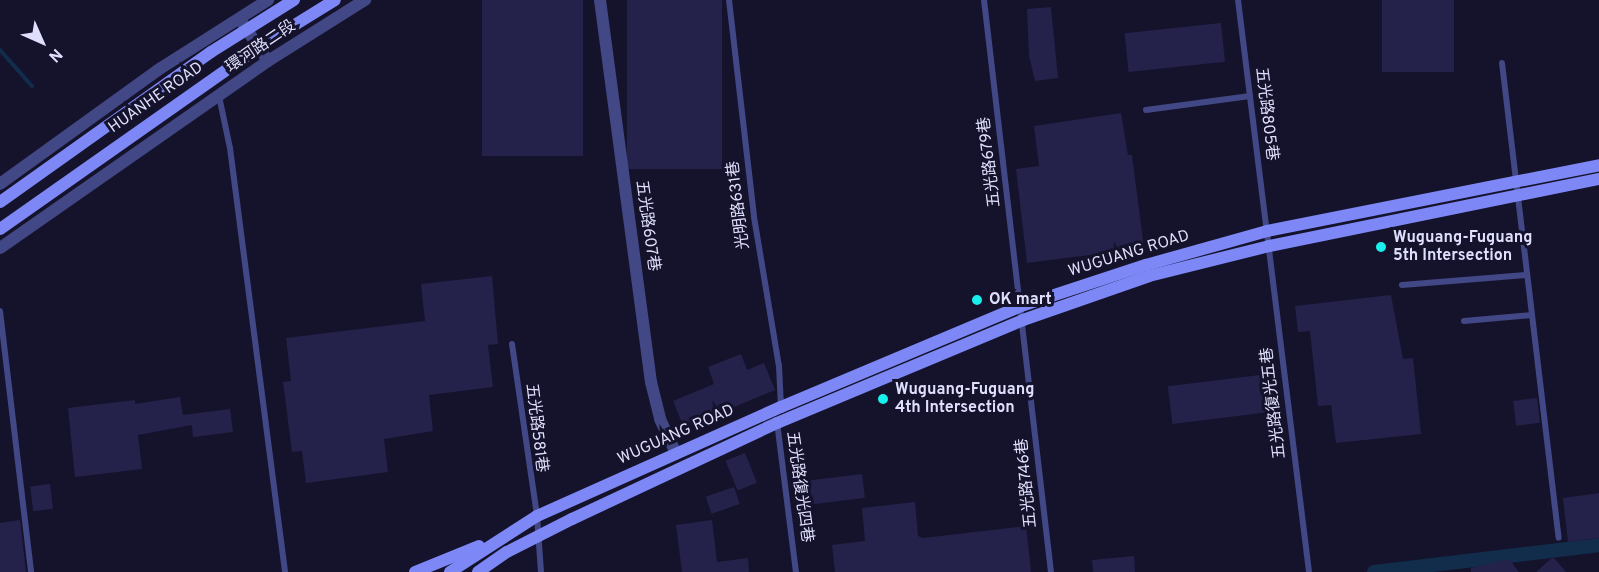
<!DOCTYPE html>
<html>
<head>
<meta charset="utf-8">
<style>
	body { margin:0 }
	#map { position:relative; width:1599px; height:572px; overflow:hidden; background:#15132b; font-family:Overpass,"Noto Sans TC",sans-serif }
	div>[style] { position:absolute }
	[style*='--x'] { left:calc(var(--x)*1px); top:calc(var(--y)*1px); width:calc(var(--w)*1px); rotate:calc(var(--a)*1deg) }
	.stream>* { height:4px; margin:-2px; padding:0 2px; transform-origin:2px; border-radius:2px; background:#112d4b }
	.canal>* { height:14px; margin:-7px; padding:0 7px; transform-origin:7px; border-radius:7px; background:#112d4b }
	.building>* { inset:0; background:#24214a; transform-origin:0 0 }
	.lane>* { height:6px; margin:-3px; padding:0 3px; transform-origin:3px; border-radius:3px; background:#424786 }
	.street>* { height:12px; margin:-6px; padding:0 6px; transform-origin:6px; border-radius:6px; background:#424786 }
	.secondary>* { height:12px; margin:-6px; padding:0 6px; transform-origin:6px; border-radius:6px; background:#7d88f6 }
	.dots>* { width:16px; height:16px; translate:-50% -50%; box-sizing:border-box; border:3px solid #15132b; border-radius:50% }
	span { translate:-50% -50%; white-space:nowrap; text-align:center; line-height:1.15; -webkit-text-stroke:6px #15132b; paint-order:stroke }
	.street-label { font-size:16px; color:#dfdffd }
	.poi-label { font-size:16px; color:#dfdffd; font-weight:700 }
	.left { translate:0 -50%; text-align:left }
	.north { position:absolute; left:12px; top:12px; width:60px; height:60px; -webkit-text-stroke:4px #15132b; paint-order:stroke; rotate:135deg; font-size:16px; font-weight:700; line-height:24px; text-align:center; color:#dfdffd }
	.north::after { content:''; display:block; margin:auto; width:21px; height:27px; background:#dfdffd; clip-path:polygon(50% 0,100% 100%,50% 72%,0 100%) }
</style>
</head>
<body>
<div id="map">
	<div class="stream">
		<i style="--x:0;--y:50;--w:48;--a:48.4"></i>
	</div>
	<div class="canal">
		<i style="--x:1374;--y:572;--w:227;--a:-6.8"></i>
	</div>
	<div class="building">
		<i style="left:482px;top:0;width:101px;height:156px"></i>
		<i style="left:627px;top:0;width:95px;height:169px"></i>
		<i style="left:1382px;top:0;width:72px;height:72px"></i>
		<i style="clip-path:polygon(1051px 7px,1058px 78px,1035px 81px,1029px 56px,1027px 9px)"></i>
		<i style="left:1221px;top:23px;width:39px;height:97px;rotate:84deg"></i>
		<i style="clip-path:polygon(1121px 113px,1128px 155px,1132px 155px,1144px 248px,1027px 263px,1016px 169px,1039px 166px,1034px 126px)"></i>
		<i style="clip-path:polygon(492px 276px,498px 344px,488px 345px,493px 387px,429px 395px,433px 431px,384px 439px,388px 472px,306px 483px,302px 451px,292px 452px,283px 382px,291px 381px,286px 338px,425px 321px,421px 284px)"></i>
		<i style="clip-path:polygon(1391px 295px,1403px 359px,1413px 358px,1421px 434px,1336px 443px,1331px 405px,1318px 406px,1310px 331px,1298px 332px,1295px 306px)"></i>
		<i style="clip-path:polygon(741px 354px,747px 370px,764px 363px,775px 390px,684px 428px,673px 401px,714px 384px,708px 367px)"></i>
		<i style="left:1268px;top:374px;width:38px;height:101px;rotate:83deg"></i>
		<i style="clip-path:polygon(180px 397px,183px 415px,230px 409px,233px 432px,193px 437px,192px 425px,138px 435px,142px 469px,75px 477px,68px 408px,135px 400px,135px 404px)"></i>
		<i style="left:1537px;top:398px;width:25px;height:24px;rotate:83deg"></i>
		<i style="left:745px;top:453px;width:32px;height:21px;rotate:68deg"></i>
		<i style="left:862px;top:474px;width:24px;height:62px;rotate:83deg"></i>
		<i style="left:50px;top:484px;width:25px;height:20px;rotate:83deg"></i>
		<i style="left:734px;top:487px;width:18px;height:30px;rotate:71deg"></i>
		<i style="clip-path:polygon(1599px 493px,1599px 538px,1568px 542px,1563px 498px)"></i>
		<i style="clip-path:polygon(915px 502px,918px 536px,923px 538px,1026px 526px,1031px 572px,835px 572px,832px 545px,865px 541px,862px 508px)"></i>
		<i style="clip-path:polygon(20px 520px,26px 572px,0 572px,0 523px)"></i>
		<i style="clip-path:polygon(712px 520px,717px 562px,748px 558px,749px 572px,682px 572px,676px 525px)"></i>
		<i style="clip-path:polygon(1134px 556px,1135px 572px,1093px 572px,1092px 560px)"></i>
		<i style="clip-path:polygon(1553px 557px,1566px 572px,1536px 572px)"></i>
		<i style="clip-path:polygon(1509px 559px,1519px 572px,1471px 572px,1471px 568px)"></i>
	</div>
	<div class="lane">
		<i style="--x:729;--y:0;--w:218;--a:83.4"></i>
		<i style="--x:754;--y:217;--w:151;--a:80.5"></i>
		<i style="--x:779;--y:366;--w:41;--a:87.2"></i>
		<i style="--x:984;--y:0;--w:576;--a:83.32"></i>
		<i style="--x:1238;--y:0;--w:576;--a:82.92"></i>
		<i style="--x:1502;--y:63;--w:478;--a:83.2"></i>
		<i style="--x:219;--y:96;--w:53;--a:78.1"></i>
		<i style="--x:230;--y:148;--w:428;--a:82.6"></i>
		<i style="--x:1146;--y:110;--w:105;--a:-7.7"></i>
		<i style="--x:1402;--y:285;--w:124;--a:-4.6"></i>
		<i style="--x:0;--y:311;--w:263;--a:83.2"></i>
		<i style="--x:1464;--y:321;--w:68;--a:-5"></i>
		<i style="--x:512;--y:344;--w:174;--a:81.7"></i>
		<i style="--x:537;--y:516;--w:56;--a:85.9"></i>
		<i style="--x:777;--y:422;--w:151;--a:82.8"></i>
	</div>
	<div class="street">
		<i style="--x:600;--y:0;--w:385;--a:82.4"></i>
		<i style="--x:651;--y:382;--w:38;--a:76"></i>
		<i style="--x:660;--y:419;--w:38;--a:65"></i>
		<i style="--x:241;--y:21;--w:48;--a:56"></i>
		<i style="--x:0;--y:184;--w:198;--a:-35.8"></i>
		<i style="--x:161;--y:68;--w:127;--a:-32.4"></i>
		<i style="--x:0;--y:248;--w:327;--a:-34.9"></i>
		<i style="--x:268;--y:61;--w:115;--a:-32.2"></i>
	</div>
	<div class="secondary">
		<i style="--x:0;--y:202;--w:259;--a:-35.4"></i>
		<i style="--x:211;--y:52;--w:98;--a:-32.1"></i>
		<i style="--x:0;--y:229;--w:317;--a:-35.1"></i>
		<i style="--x:259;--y:47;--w:89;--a:-31.7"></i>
		<i style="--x:415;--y:572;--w:69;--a:-22.1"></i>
		<i style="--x:450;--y:572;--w:103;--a:-32.8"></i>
		<i style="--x:537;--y:516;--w:267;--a:-24.1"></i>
		<i style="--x:781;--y:407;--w:260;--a:-22.8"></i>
		<i style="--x:1021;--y:306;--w:132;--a:-18.2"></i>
		<i style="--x:1146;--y:265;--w:126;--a:-15.7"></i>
		<i style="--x:1267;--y:231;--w:338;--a:-11.2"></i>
		<i style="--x:478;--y:572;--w:35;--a:-35"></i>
		<i style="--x:507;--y:552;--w:73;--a:-26.9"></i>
		<i style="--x:572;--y:519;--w:226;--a:-25.1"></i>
		<i style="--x:777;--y:423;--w:267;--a:-22.7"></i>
		<i style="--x:1023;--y:320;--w:133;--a:-19.2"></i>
		<i style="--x:1149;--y:276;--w:124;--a:-14"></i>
		<i style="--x:1269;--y:246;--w:337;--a:-11.5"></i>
	</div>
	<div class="dots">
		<i style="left:1381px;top:247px;background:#19efec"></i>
		<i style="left:977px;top:300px;background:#19efec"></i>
		<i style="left:883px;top:399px;background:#19efec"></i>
	</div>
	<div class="street-label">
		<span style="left:261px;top:47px;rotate:-34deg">環河路二段</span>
		<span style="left:156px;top:98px;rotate:-35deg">HUANHE ROAD</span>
		<span style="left:1266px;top:114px;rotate:83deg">五光路805巷</span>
		<span style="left:990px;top:162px;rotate:-97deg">五光路679巷</span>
		<span style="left:739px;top:205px;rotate:-97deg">光明路631巷</span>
		<span style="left:647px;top:226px;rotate:82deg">五光路607巷</span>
		<span style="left:1129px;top:254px;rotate:-17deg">WUGUANG ROAD</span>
		<span style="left:1274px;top:403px;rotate:-97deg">五光路復光五巷</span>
		<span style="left:536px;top:428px;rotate:83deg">五光路581巷</span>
		<span style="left:676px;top:435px;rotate:-24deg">WUGUANG ROAD</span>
		<span style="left:1027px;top:483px;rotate:-96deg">五光路746巷</span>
		<span style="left:799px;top:487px;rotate:82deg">五光路復光四巷</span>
	</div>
	<div class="poi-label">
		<span class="left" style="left:1393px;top:247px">Wuguang-Fuguang<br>5th Intersection</span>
		<span class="left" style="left:989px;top:300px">OK mart</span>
		<span class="left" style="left:895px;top:399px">Wuguang-Fuguang<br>4th Intersection</span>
	</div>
	<div class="north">N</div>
</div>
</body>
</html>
